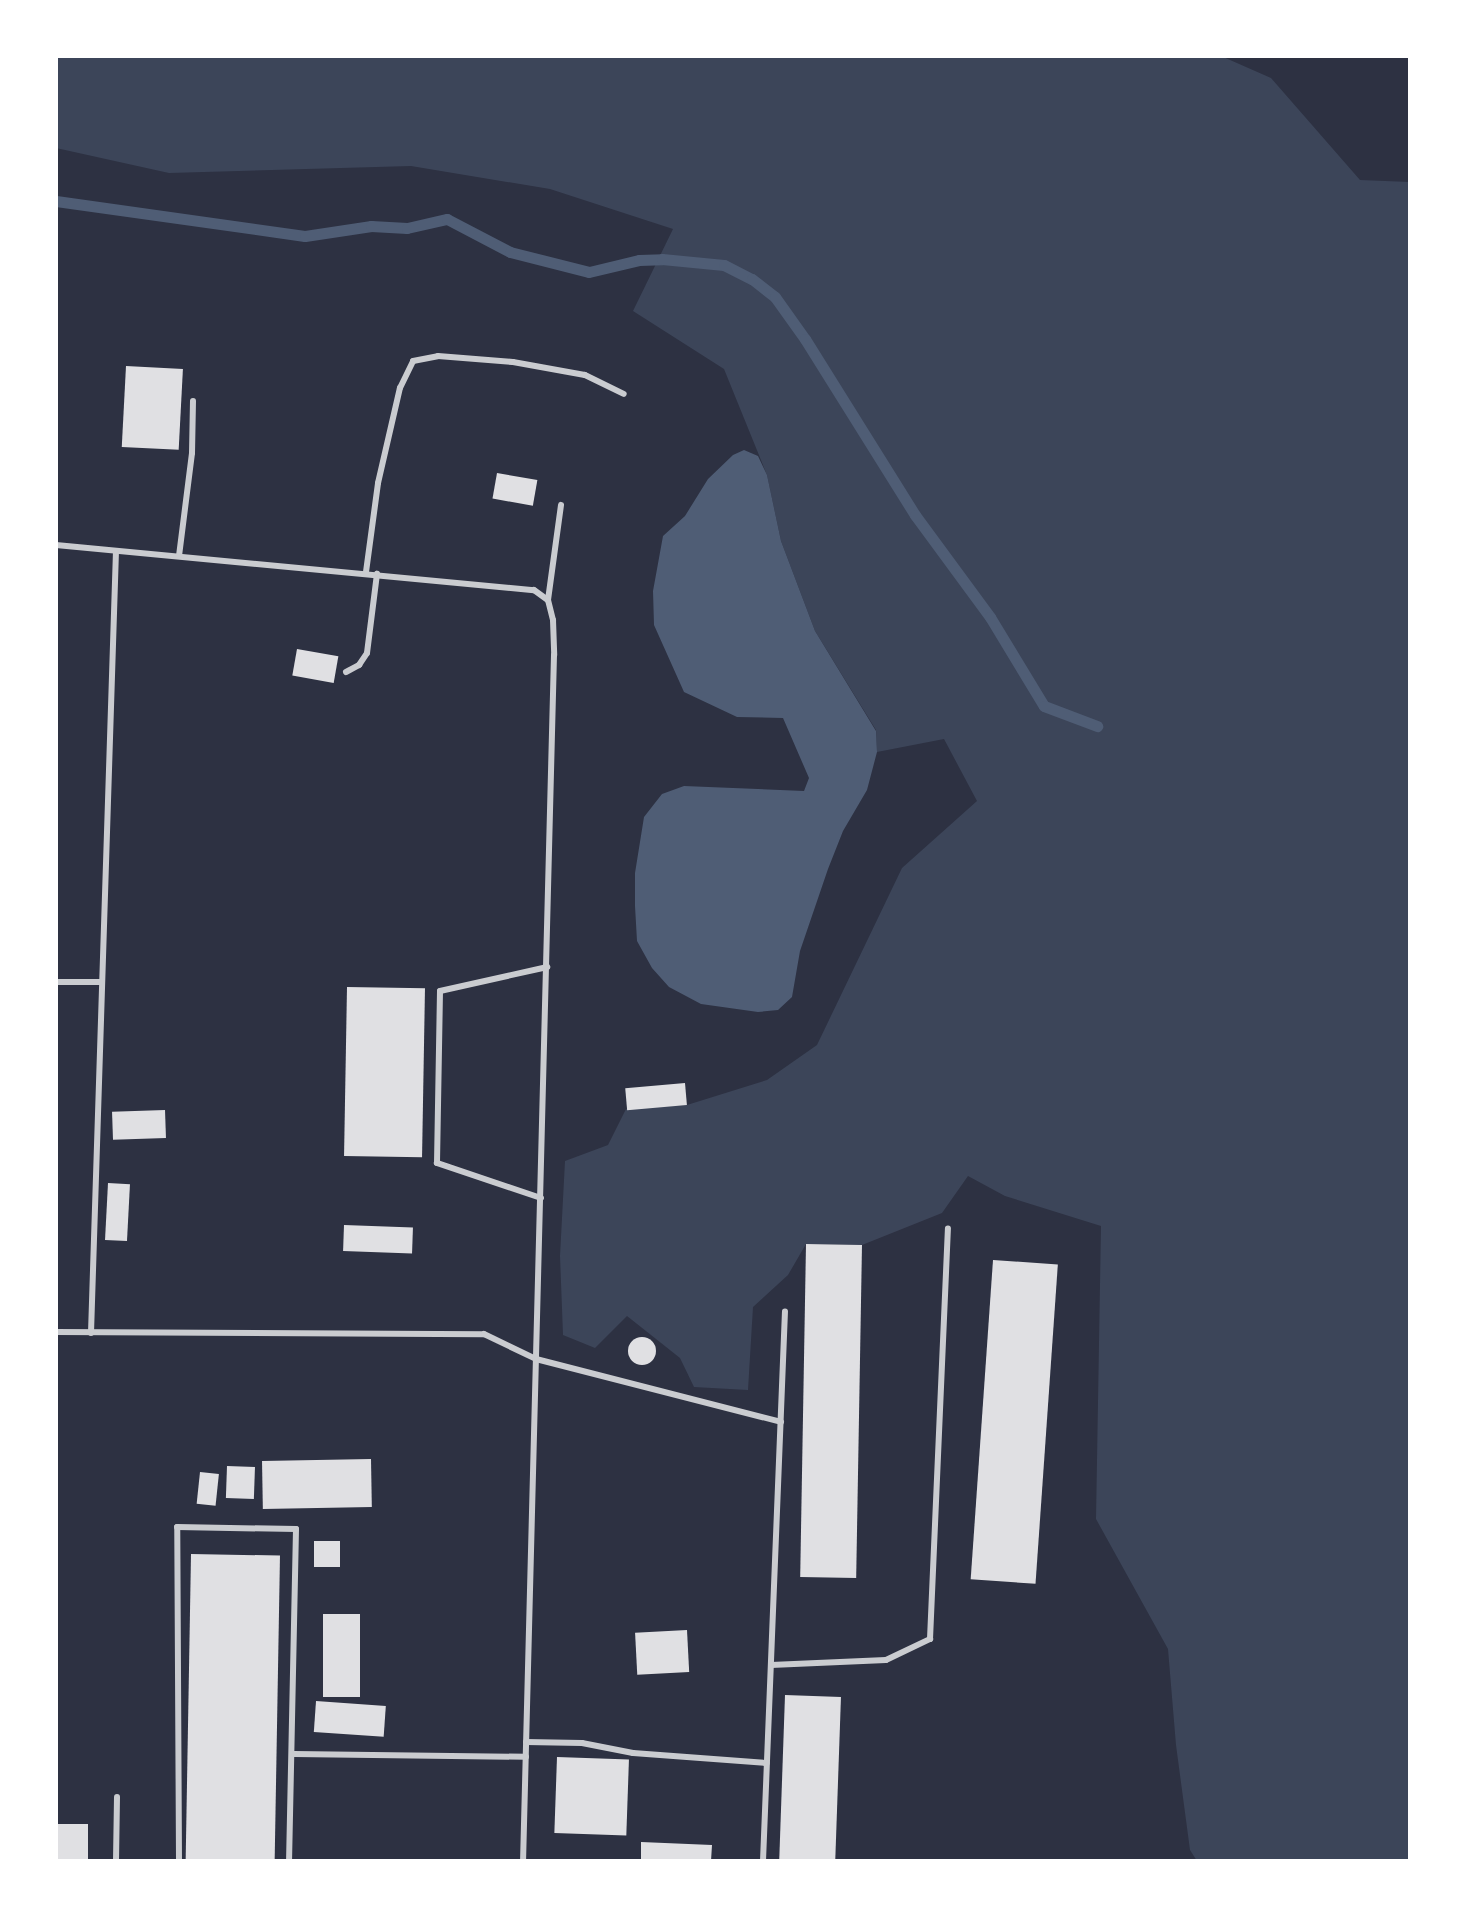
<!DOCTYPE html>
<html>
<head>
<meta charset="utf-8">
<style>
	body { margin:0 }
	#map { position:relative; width:1466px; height:1917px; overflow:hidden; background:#2d3142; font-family:"Sofia Sans Condensed",sans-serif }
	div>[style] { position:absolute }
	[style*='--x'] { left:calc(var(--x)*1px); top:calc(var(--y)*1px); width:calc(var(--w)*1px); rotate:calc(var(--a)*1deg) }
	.green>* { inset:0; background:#3c4559 }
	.water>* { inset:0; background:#4f5d75 }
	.stream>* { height:11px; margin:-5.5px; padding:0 5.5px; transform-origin:5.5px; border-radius:5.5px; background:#4f5d75 }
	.building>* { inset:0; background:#e0e0e3; transform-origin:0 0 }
	.round { border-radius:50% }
	.service>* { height:6px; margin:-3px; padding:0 3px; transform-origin:3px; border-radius:3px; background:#caccd0 }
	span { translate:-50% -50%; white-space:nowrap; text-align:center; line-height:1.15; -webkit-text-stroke:8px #fff; paint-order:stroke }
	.frame { position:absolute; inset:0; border:58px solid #fff; pointer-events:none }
</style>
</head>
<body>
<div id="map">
	<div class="green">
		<i style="clip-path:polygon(56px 56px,1221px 56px,1271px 78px,1360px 180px,1410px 182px,1410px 1861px,1197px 1861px,1190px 1850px,1176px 1745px,1168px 1649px,1096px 1519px,1101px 1226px,1005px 1196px,968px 1176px,942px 1213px,862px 1245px,806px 1244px,788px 1275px,753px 1307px,748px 1390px,694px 1387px,680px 1358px,627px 1316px,595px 1348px,563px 1335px,560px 1256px,565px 1161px,608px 1145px,626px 1109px,687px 1105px,767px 1080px,817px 1045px,902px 868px,977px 801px,944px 739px,877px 752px,876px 730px,815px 631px,781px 541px,767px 475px,724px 369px,633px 311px,673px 229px,550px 189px,411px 166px,169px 173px,56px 148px)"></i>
	</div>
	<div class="water">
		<i style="clip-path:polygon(744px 450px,758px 456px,767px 475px,781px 541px,815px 631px,876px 731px,877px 752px,867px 790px,843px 831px,828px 869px,800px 951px,792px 997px,778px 1010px,758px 1012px,701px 1004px,669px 987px,652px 968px,637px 941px,635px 906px,635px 873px,644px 817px,662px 794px,684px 786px,804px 791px,809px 778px,783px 718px,737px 717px,684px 692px,654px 625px,653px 591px,663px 536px,685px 516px,708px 479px,733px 455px)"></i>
	</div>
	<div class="stream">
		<i style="--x:56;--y:201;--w:251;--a:8"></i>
		<i style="--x:305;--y:236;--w:67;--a:-8.6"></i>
		<i style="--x:371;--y:226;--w:36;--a:3"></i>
		<i style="--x:407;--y:228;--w:41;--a:-12.7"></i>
		<i style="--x:447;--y:219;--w:71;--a:27.6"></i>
		<i style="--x:510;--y:252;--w:81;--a:14.2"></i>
		<i style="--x:589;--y:272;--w:51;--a:-13.5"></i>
		<i style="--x:639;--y:260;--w:23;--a:-2"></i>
		<i style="--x:662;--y:259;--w:62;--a:5.5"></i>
		<i style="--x:724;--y:265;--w:31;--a:27"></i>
		<i style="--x:752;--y:279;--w:29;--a:38"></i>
		<i style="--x:775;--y:297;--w:52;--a:54.5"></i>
		<i style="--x:805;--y:339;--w:208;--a:58"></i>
		<i style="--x:915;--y:515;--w:127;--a:53.7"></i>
		<i style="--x:990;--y:617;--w:104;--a:58.8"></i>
		<i style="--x:1044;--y:706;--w:57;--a:20.7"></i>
	</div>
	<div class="building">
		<i style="left:126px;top:366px;width:57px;height:81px;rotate:3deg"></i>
		<i style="left:497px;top:473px;width:41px;height:26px;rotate:10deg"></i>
		<i style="left:297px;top:649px;width:42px;height:27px;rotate:10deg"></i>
		<i style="left:347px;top:987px;width:78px;height:169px;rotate:1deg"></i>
		<i style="left:685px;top:1083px;width:22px;height:60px;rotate:85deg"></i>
		<i style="left:165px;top:1110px;width:28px;height:53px;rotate:88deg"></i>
		<i style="left:108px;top:1183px;width:22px;height:57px;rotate:3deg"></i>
		<i style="left:344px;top:1225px;width:69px;height:26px;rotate:2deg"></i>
		<i style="left:806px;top:1244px;width:56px;height:333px;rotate:1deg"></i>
		<i style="left:993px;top:1260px;width:65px;height:320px;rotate:4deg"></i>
		<i class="round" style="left:628px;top:1337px;width:28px;height:28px"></i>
		<i style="left:371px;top:1459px;width:48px;height:109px;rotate:89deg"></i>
		<i style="left:227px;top:1466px;width:28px;height:32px;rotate:2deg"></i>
		<i style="left:200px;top:1472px;width:19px;height:32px;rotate:6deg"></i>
		<i style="left:314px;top:1541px;width:26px;height:26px"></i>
		<i style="left:191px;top:1554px;width:89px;height:307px;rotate:1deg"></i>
		<i style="left:323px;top:1614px;width:37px;height:83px"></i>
		<i style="left:687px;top:1630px;width:42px;height:52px;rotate:87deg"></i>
		<i style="left:785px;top:1695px;width:56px;height:166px;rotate:2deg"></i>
		<i style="left:316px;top:1701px;width:70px;height:31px;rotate:4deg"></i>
		<i style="left:557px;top:1757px;width:72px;height:76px;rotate:2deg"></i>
		<i style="left:56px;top:1824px;width:32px;height:37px"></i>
		<i style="clip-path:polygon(641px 1842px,712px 1845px,711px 1861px,641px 1861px)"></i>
	</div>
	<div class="service">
		<i style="--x:56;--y:545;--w:480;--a:5.4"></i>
		<i style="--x:534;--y:590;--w:17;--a:36"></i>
		<i style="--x:548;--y:600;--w:21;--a:76"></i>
		<i style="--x:553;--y:620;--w:35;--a:88"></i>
		<i style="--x:554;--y:655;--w:1206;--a:91.47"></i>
		<i style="--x:179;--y:556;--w:104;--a:-82.8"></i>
		<i style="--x:192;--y:453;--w:52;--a:-88.9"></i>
		<i style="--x:366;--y:572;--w:90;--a:-82.3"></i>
		<i style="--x:378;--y:483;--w:98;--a:-77"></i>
		<i style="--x:400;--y:388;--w:30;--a:-64"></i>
		<i style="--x:413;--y:361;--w:25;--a:-11"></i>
		<i style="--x:438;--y:356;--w:75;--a:4.6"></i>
		<i style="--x:513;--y:362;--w:73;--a:10.2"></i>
		<i style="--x:585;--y:375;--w:43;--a:26"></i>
		<i style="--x:548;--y:600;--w:96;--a:-82.2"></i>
		<i style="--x:346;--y:672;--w:15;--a:-28"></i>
		<i style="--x:359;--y:665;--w:14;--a:-56"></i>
		<i style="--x:367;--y:653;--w:80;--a:-82.8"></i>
		<i style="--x:56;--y:982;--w:45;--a:0"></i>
		<i style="--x:541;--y:1198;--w:110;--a:-161.4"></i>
		<i style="--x:437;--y:1163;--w:172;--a:-89"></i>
		<i style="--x:440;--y:991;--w:110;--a:-12.6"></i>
		<i style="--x:56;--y:1332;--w:428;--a:0.3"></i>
		<i style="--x:484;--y:1334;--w:58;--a:25.7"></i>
		<i style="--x:536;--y:1359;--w:253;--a:14.4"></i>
		<i style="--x:91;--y:1333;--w:781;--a:-88.17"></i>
		<i style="--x:771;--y:1665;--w:115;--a:-2.5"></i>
		<i style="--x:886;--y:1660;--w:49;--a:-25.5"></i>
		<i style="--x:930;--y:1639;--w:411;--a:-87.5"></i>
		<i style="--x:526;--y:1742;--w:56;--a:1"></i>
		<i style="--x:582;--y:1743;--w:52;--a:11.1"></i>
		<i style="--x:633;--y:1753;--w:134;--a:4.3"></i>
		<i style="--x:294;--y:1754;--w:232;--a:0.7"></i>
		<i style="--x:116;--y:1861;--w:64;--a:-89.1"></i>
		<i style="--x:179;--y:1861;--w:334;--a:-90.3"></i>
		<i style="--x:177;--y:1527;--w:119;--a:1"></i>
		<i style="--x:296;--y:1529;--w:332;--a:91.2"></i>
		<i style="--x:763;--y:1861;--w:550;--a:-87.71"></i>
	</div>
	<div class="frame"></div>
</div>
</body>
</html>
